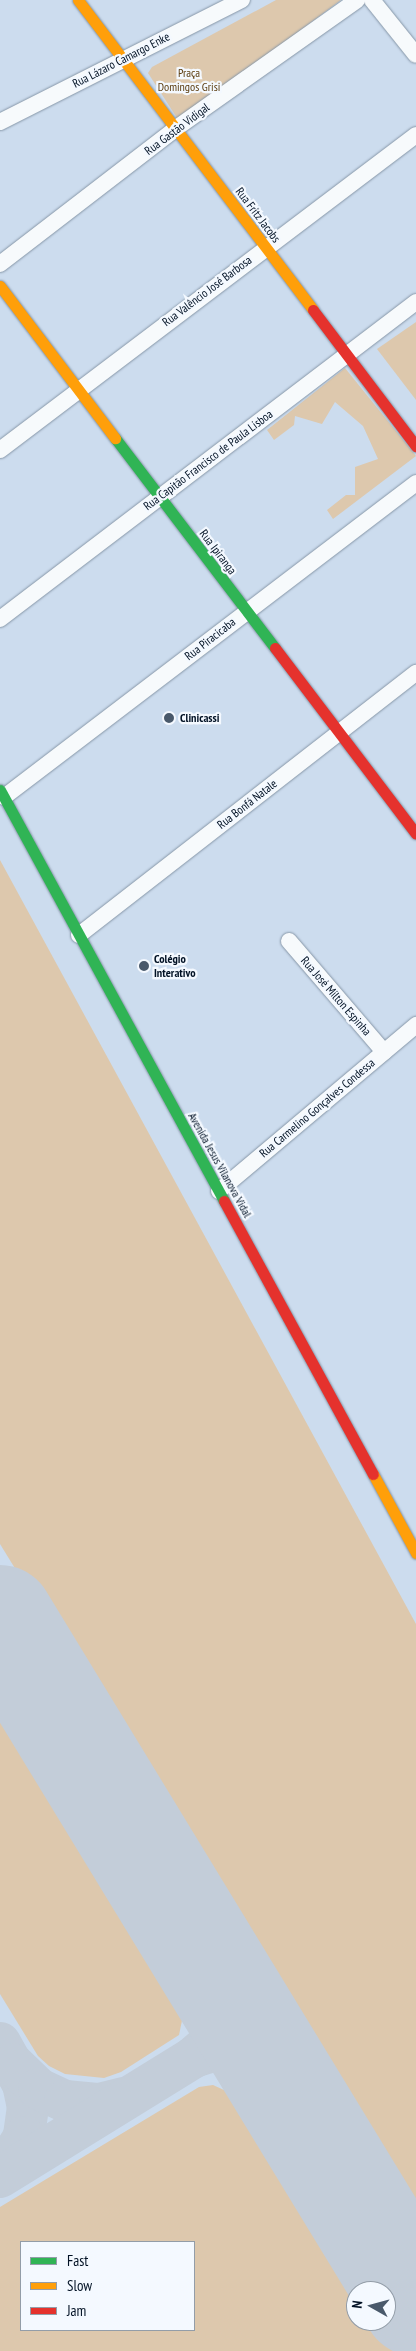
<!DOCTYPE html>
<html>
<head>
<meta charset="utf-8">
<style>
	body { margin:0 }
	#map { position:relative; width:416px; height:2351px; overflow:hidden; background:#ccdcee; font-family:"PT Sans Narrow",sans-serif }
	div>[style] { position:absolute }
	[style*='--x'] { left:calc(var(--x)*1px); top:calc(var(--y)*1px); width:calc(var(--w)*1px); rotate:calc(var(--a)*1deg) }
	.green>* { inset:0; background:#ddc8ad }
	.taxiway>* { height:42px; margin:-21px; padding:0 21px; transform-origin:21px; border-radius:21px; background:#c3cdd9 }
	.runway>* { height:108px; margin:-54px; padding:0 54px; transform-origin:54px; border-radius:54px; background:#c3cdd9 }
	.roads { filter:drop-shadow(0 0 1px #8696a7) drop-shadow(0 0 1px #8696a7) }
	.street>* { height:16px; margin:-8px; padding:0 8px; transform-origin:8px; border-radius:8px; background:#f7fafc }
	.fast>* { height:11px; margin:-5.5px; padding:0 5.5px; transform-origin:5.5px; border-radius:5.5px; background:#30b455 }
	.slow>* { height:11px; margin:-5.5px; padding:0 5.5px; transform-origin:5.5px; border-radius:5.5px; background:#ff9f0a }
	.jam>* { height:11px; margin:-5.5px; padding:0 5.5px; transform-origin:5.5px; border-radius:5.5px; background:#e5322d }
	.dots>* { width:14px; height:14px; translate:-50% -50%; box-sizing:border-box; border:2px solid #f4f9ff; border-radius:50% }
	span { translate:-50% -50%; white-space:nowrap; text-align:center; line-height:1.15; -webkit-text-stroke:4.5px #f4f9ff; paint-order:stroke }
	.street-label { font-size:12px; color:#021225 }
	.park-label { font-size:12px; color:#5c3d10 }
	.poi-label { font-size:12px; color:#021225; font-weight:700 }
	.left { translate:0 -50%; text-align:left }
	.legend { position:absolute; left:20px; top:2241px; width:175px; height:90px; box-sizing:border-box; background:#f4f9ff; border:1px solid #939da8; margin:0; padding:6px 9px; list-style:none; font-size:15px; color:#021225 }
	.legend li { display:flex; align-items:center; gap:10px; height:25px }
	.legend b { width:25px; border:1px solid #939da8 }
	.north { position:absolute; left:346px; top:2281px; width:50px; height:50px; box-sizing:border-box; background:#f4f9ff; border:1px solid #939da8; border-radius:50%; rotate:277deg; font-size:14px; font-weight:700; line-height:20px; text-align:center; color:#021225 }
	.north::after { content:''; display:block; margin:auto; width:18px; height:22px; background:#49596b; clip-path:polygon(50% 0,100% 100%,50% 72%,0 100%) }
</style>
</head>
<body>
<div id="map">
	<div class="green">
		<i style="clip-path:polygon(276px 0,341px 0,179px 121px,148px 73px,152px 67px)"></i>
		<i style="clip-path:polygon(416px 322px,416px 400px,377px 349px)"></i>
		<i style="clip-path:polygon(345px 368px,416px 456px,333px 519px,327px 510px,346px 495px,355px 495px,355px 467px,378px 459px,363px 426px,335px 402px,322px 424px,295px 416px,294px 425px,274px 440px,267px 430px)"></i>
		<i style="clip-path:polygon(0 860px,416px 1624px,416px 2220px,0 1544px)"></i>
		<i style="clip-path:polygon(0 1703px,183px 1997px,185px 2006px,179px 2035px,121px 2072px,104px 2078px,65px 2074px,49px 2066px,38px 2056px,0 1994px)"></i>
		<i style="clip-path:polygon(evenodd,213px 2085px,248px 2101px,367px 2291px,356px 2291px,356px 2321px,385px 2321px,403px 2351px,0 2351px,0 2207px,199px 2087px,213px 2085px,21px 2242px,194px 2242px,194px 2330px,21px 2330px,21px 2242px)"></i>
	</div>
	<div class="taxiway">
		<i style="--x:214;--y:1973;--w:20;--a:72"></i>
		<i style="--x:220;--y:1992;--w:29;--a:90"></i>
		<i style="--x:220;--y:2021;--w:23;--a:113"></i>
		<i style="--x:211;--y:2042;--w:23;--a:139"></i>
		<i style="--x:194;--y:2057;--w:26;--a:-18"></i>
		<i style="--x:219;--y:2049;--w:25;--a:7"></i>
		<i style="--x:244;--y:2052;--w:25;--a:29"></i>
		<i style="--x:266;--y:2064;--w:20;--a:49"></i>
		<i style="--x:0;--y:2043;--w:47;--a:60.7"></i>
		<i style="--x:23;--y:2084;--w:24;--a:78"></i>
		<i style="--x:28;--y:2107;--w:30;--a:98"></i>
		<i style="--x:24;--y:2137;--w:45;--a:122.3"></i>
		<i style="--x:13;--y:2064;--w:36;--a:44"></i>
		<i style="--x:39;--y:2089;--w:29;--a:25"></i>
		<i style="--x:65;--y:2101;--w:35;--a:5"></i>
		<i style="--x:100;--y:2104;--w:25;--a:-14"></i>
		<i style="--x:0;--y:2177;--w:228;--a:-31.7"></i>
	</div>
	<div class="runway">
		<i style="--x:0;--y:1619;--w:800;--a:58.66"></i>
	</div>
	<div class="roads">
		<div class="street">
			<i style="--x:372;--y:0;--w:70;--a:51.3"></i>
			<i style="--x:0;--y:122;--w:271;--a:-26.8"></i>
			<i style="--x:0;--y:264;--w:221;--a:-37.6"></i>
			<i style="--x:175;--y:129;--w:223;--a:-35.3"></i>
			<i style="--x:0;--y:450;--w:522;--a:-37.13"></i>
			<i style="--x:0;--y:619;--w:523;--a:-37.31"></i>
			<i style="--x:4;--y:797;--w:518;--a:-37.31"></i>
			<i style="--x:79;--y:935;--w:427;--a:-37.9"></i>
			<i style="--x:289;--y:941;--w:146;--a:49.4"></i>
			<i style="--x:219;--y:1191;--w:258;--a:-40.1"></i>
		</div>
		<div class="fast">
			<i style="--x:115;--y:438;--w:264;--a:52.7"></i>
			<i style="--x:0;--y:790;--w:468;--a:61.4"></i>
		</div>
		<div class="slow">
			<i style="--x:78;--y:0;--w:389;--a:52.8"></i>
			<i style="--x:0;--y:286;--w:191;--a:52.9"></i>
			<i style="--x:373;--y:1474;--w:90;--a:61.4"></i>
		</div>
		<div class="jam">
			<i style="--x:313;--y:310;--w:171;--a:52.9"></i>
			<i style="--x:275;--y:648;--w:233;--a:52.8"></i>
			<i style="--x:224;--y:1201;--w:311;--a:61.4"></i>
		</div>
	</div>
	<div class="dots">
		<i style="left:169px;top:718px;background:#49596b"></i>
		<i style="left:144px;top:966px;background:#49596b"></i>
	</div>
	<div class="street-label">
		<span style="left:121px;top:60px;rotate:-27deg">Rua Lázaro Camargo Enke</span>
		<span style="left:177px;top:129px;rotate:-37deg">Rua Gastão Vidigal</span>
		<span style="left:258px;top:215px;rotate:53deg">Rua Fritz Jacobs</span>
		<span style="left:207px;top:291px;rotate:-37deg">Rua Valêncio José Barbosa</span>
		<span style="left:208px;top:460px;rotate:-37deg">Rua Capitão Francisco de Paula Lisboa</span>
		<span style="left:218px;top:552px;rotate:53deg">Rua Ipiranga</span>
		<span style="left:210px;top:639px;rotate:-38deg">Rua Piracicaba</span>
		<span style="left:247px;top:804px;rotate:-38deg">Rua Bonfá Natale</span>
		<span style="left:336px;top:996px;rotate:49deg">Rua José Milton Espinha</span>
		<span style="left:317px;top:1108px;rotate:-40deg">Rua Carmelino Gonçalves Condessa</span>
		<span style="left:220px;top:1165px;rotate:61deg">Avenida Jesus Vilanova Vidal</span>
	</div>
	<div class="park-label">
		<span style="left:189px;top:80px">Praça<br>Domingos Grisi</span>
	</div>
	<div class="poi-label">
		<span class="left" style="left:180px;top:718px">Clinicassi</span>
		<span class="left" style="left:154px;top:966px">Colégio<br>Interativo</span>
	</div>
	<ul class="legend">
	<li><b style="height:6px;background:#30b455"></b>Fast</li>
	<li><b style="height:6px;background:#ff9f0a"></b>Slow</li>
	<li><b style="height:6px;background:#e5322d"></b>Jam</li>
	</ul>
	<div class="north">N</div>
</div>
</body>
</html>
